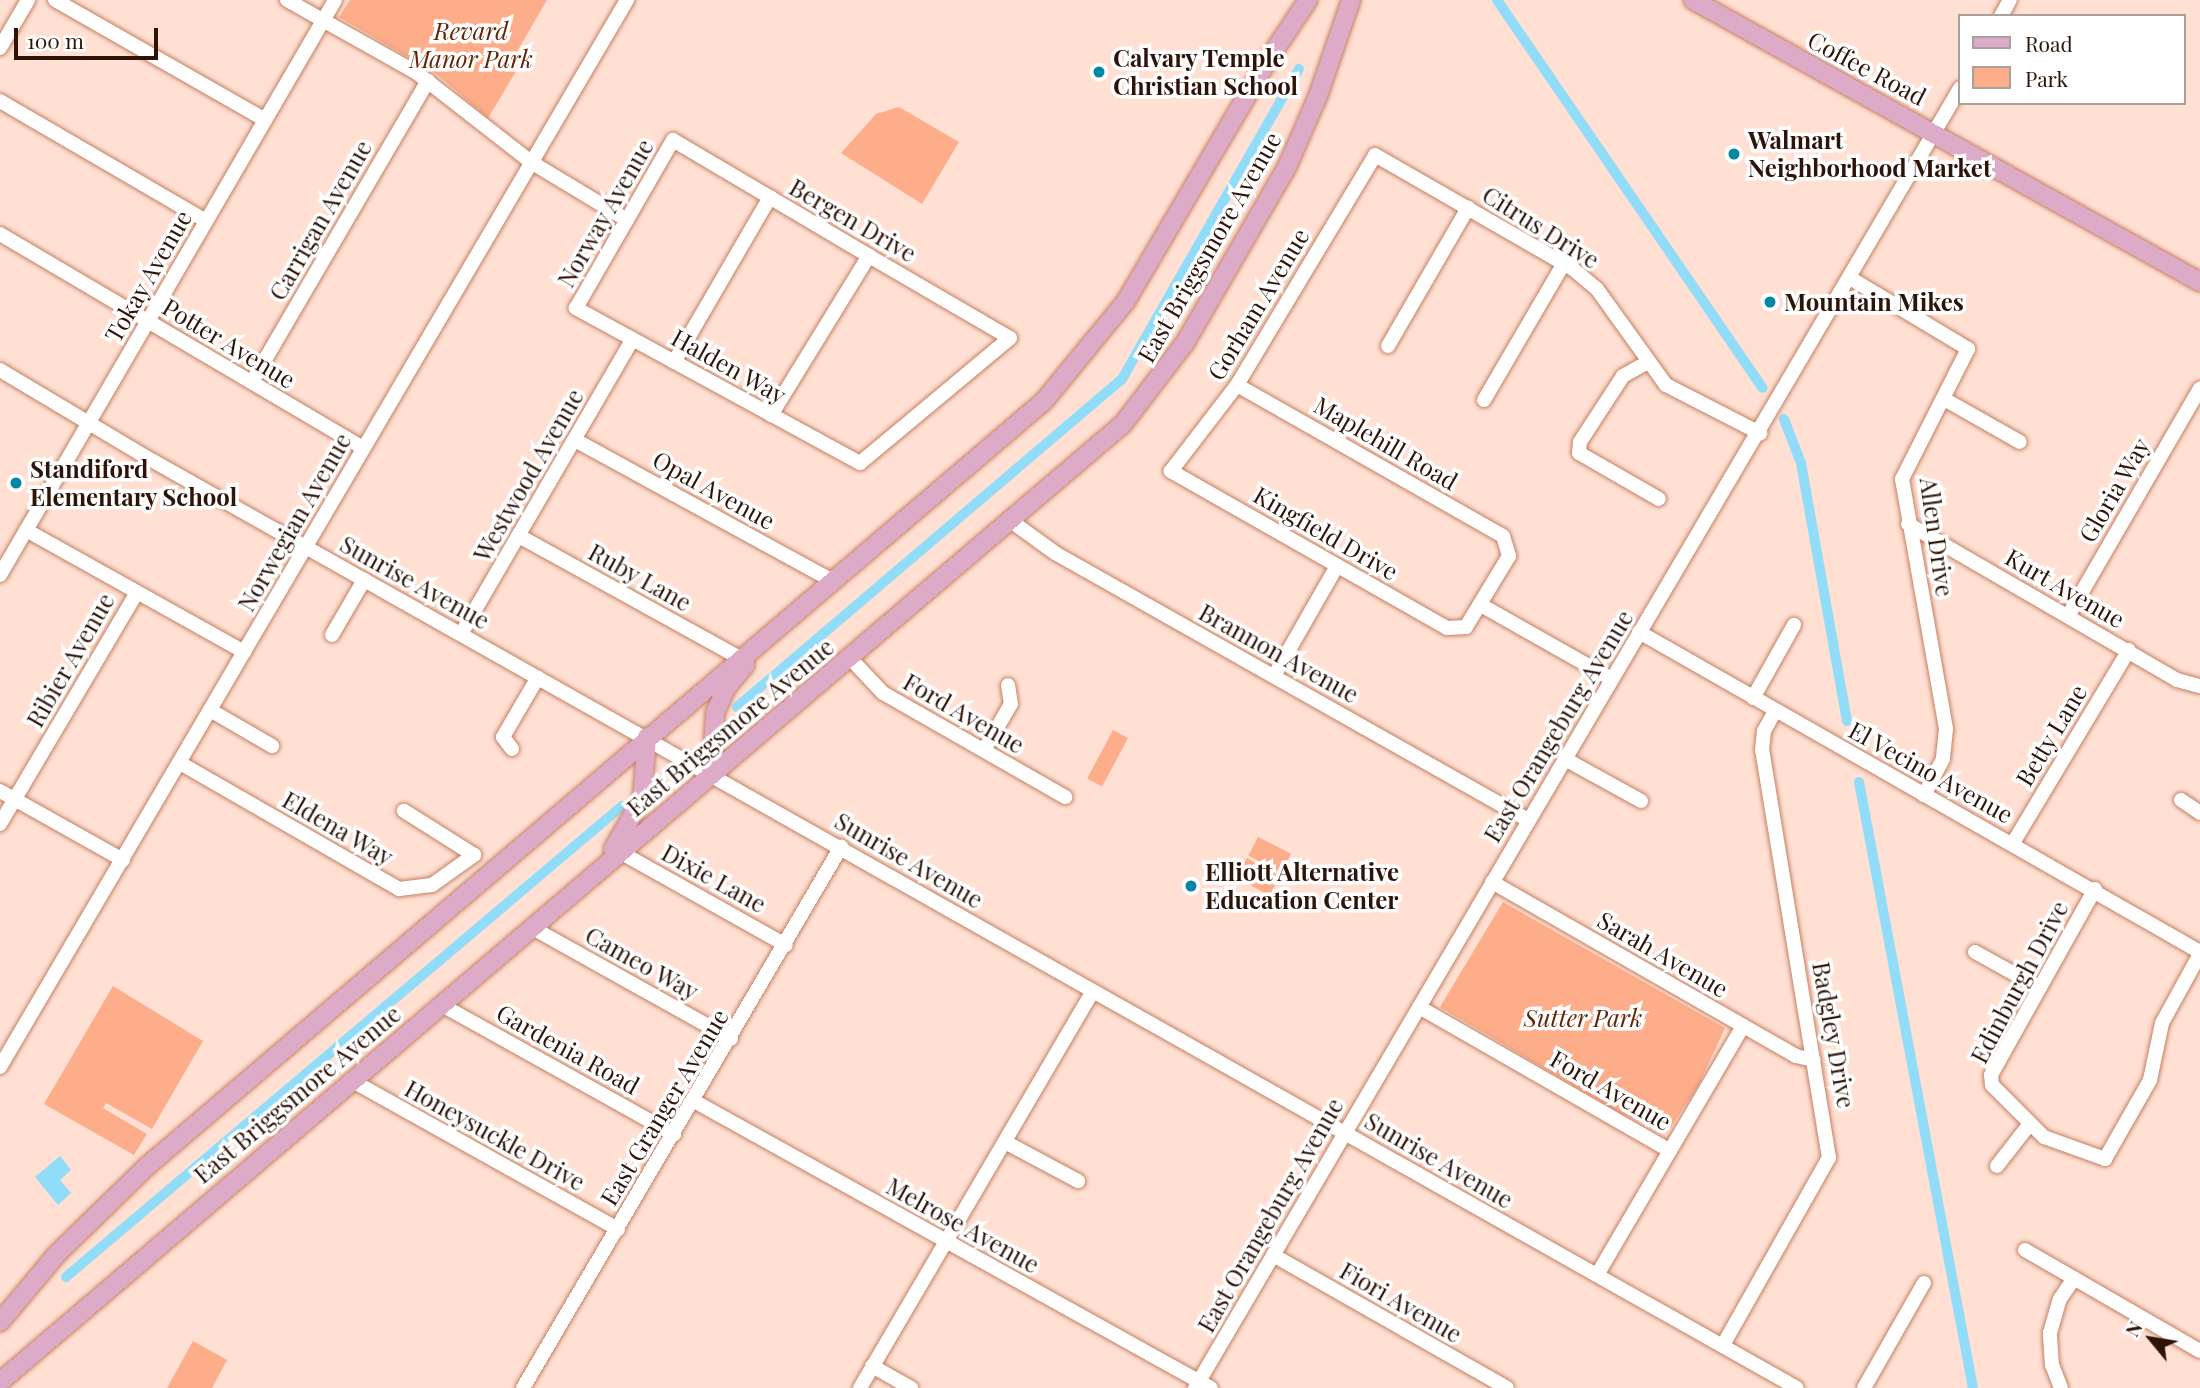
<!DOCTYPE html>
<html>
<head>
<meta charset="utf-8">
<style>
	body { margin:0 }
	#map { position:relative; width:2200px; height:1388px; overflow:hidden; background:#ffe0d3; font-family:"Playfair Display",serif }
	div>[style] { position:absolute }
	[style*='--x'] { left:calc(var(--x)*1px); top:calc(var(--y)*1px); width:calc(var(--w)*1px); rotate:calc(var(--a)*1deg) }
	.green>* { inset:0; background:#fdad8a; transform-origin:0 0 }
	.water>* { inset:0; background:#91dcf9 }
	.canal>* { height:10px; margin:-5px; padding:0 5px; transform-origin:5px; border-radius:5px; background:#91dcf9 }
	.roads { filter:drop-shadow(0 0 2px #c58062) drop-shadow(0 0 2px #c58062) }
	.minor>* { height:14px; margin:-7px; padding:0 7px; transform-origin:7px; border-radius:7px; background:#fff }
	.major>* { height:18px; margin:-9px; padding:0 9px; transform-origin:9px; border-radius:9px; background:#ddaac8 }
	.dots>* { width:19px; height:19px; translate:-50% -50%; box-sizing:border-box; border:4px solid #fff; border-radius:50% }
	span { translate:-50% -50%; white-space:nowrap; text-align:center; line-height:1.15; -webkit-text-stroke:7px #fff; paint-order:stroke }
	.park-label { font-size:24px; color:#632300; font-style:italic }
	.poi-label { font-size:24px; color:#2e1408; font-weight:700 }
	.left { translate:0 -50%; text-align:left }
	.street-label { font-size:24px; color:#2e1408 }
	.legend { position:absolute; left:1958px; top:14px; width:228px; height:91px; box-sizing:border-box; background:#fff; border:2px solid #aba19c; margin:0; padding:9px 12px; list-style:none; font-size:21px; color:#2e1408 }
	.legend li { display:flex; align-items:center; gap:14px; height:35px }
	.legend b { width:35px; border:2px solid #aba19c }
	.north { position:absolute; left:2116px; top:1304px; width:70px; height:70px; -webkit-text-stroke:5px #fff; paint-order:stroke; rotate:300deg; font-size:19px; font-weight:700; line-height:28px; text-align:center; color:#2e1408 }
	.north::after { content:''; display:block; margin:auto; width:24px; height:32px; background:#2e1408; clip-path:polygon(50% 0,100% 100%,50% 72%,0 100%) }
	.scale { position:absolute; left:14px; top:28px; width:144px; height:32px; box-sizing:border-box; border:4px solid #2e1408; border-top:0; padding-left:9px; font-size:21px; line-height:24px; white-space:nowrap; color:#2e1408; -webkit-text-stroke:5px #fff; paint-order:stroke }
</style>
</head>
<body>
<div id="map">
	<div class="green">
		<i style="clip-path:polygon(350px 0,547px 0,515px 55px,523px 60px,488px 118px,435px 73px,339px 17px)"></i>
		<i style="clip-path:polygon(899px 107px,959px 142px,922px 204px,841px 153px,876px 114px)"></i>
		<i style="left:1113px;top:730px;width:17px;height:55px;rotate:28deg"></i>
		<i style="left:1258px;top:837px;width:37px;height:21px;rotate:27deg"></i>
		<i style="left:1247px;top:858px;width:38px;height:22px;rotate:29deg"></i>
		<i style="clip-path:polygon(1503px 902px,1725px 1028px,1698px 1086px,1667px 1133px,1622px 1114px,1440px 1007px)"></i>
		<i style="clip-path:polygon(113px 986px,203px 1041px,152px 1129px,106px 1103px,103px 1108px,147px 1134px,134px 1155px,44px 1104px)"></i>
		<i style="clip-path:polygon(193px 1341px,227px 1360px,212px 1388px,167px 1388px)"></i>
	</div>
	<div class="water">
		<i style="clip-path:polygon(60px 1156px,71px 1170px,60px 1180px,71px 1193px,58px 1205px,35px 1177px)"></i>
	</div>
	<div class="canal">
		<i style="--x:1497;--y:0;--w:470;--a:55.6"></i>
		<i style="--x:1784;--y:419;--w:47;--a:68.9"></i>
		<i style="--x:1801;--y:463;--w:262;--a:79.9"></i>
		<i style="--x:737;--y:707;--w:506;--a:-40.43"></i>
		<i style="--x:1122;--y:379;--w:357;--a:-60.3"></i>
		<i style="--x:1859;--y:782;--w:617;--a:79.35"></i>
		<i style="--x:66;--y:1277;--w:729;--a:-40.27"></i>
	</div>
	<div class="roads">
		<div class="minor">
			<i style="--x:55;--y:0;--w:242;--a:29.7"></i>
			<i style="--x:287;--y:0;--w:149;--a:29.3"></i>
			<i style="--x:417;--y:73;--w:145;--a:38"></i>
			<i style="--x:531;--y:162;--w:112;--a:31.1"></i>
			<i style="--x:2001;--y:16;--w:18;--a:-61"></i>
			<i style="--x:0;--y:48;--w:56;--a:-59.7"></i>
			<i style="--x:0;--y:101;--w:238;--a:30.2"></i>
			<i style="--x:673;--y:140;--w:228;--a:30.6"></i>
			<i style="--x:869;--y:256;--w:163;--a:30.2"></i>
			<i style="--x:1010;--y:338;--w:195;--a:140.2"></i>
			<i style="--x:860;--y:463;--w:324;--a:-151.4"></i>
			<i style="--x:576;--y:308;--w:194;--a:-60"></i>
			<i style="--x:0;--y:234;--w:421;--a:30.5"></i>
			<i style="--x:1850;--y:278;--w:138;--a:31"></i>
			<i style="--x:1968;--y:349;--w:146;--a:116.9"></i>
			<i style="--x:1902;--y:479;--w:254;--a:80"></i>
			<i style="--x:1946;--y:729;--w:30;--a:96"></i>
			<i style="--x:1943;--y:759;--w:41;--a:117.8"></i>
			<i style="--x:1388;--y:346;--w:160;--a:-59.9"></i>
			<i style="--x:674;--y:362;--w:191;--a:-59.8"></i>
			<i style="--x:1648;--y:362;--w:29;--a:151"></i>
			<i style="--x:1623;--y:376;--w:79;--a:123.1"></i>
			<i style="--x:1580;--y:442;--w:11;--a:95"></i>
			<i style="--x:1579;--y:453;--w:92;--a:29.9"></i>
			<i style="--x:0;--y:370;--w:162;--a:30.8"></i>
			<i style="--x:139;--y:453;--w:1903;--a:29.42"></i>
			<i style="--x:252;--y:382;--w:349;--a:-59.7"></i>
			<i style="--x:1237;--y:385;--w:306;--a:29.6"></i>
			<i style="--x:1503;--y:536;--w:21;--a:73"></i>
			<i style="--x:1509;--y:556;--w:83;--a:121.2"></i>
			<i style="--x:1466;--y:627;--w:19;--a:177"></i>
			<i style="--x:1447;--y:628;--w:318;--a:-150.4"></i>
			<i style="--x:1171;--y:471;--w:108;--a:-52.5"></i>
			<i style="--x:1237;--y:385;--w:268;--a:-59"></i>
			<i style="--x:1375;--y:155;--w:228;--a:29.9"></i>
			<i style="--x:1573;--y:269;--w:31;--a:40"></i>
			<i style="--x:1597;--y:289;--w:118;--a:54.3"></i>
			<i style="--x:1666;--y:385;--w:106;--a:27.1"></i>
			<i style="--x:1944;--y:399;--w:87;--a:29.5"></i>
			<i style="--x:1484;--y:400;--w:159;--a:-59.7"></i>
			<i style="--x:771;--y:415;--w:187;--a:-58.4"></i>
			<i style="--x:575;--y:440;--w:292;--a:28.7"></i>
			<i style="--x:1011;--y:521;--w:54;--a:36"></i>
			<i style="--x:1055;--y:553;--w:543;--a:29.44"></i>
			<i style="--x:1908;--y:524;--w:311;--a:30.1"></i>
			<i style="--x:2177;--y:680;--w:24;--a:15"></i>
			<i style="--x:26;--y:530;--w:250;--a:29.2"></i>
			<i style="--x:519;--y:536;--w:252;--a:28.9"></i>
			<i style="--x:0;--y:575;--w:665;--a:-59.77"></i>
			<i style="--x:1481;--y:605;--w:150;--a:29.5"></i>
			<i style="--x:2068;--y:616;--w:263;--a:-59.9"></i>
			<i style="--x:1639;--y:632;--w:646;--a:29.7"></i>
			<i style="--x:461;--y:634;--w:341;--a:-59.8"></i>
			<i style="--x:332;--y:635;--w:64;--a:-59.8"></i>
			<i style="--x:850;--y:658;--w:48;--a:46.7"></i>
			<i style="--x:883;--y:693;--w:210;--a:29.7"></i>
			<i style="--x:1274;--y:676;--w:127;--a:-60.2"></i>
			<i style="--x:1753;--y:698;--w:84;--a:-60.7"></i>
			<i style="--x:210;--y:710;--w:72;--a:30.1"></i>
			<i style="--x:512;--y:749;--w:15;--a:-127"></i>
			<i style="--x:503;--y:737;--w:69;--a:-59.7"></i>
			<i style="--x:984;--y:750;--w:53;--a:-59.6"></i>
			<i style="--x:1011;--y:704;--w:19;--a:-99"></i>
			<i style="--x:1565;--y:759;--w:87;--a:28.9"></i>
			<i style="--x:180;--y:763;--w:253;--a:29.9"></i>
			<i style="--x:399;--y:889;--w:33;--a:-7"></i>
			<i style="--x:432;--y:885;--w:52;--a:-35.5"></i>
			<i style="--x:474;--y:855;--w:83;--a:-147.8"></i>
			<i style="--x:0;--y:791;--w:141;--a:29.3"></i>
			<i style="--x:2181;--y:800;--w:23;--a:34"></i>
			<i style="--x:0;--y:824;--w:269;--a:-59.4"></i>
			<i style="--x:2013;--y:843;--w:225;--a:-59"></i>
			<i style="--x:620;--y:852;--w:190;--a:29.3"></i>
			<i style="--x:1492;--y:882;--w:350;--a:29.8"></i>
			<i style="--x:1796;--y:1056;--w:18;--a:13"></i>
			<i style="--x:2095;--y:889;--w:213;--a:119.2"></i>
			<i style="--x:1991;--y:1075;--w:10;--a:84"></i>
			<i style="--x:1992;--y:1085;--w:74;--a:45"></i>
			<i style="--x:2044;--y:1137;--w:65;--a:19.8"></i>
			<i style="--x:2105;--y:1159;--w:91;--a:-60.3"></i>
			<i style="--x:2150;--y:1080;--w:58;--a:-78.1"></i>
			<i style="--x:2162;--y:1023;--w:79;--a:-61.2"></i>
			<i style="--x:531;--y:927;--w:229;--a:29.2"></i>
			<i style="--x:1975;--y:952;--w:74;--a:29"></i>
			<i style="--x:440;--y:1004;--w:268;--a:29.1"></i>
			<i style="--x:1419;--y:1007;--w:289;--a:29.8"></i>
			<i style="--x:0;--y:1067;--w:1238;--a:-59.56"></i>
			<i style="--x:351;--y:1080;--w:306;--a:29.2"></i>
			<i style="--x:694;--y:1101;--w:591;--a:29.04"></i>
			<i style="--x:1005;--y:1142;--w:83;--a:28.1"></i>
			<i style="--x:1997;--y:1166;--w:51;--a:-52.2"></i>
			<i style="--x:2025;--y:1250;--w:202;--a:30"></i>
			<i style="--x:1273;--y:1255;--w:269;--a:29.6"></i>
			<i style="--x:1597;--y:1275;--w:289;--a:-59.6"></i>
			<i style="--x:1723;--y:1345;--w:215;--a:-60.5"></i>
			<i style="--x:1829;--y:1158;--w:413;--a:-99.3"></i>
			<i style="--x:1762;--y:750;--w:19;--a:-84"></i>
			<i style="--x:1764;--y:731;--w:23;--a:-61"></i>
			<i style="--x:872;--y:1366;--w:45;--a:29.4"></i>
			<i style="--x:523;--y:1388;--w:628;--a:-59.55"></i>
			<i style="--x:860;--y:1388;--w:460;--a:-59.6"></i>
			<i style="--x:1195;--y:1388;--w:1508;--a:-59.52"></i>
			<i style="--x:1864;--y:1388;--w:121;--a:-60.3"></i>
			<i style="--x:2061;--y:1388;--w:25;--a:-111"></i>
			<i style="--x:2052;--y:1365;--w:32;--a:-94"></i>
			<i style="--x:2050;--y:1333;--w:35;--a:-74"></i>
			<i style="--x:2060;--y:1299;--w:25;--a:-56"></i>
		</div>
		<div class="major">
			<i style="--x:1693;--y:0;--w:580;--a:29.08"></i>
			<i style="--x:711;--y:774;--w:61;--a:-86.2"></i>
			<i style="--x:715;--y:713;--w:27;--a:-66"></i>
			<i style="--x:726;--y:688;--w:30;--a:-50"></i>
			<i style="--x:613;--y:849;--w:58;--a:-59.9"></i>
			<i style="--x:642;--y:799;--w:62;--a:-85.4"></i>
			<i style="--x:0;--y:1322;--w:87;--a:-50.1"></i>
			<i style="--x:56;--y:1255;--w:124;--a:-44.3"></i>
			<i style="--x:145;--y:1168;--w:1182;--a:-40.47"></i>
			<i style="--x:1044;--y:401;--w:129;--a:-50.6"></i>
			<i style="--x:1126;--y:301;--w:276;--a:-59.5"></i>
			<i style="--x:1266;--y:63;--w:76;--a:-56.3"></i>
			<i style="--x:0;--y:1382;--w:1476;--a:-40.47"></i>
			<i style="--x:1123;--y:424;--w:102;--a:-52.6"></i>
			<i style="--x:1185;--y:343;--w:203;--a:-59.9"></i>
			<i style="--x:1287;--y:167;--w:77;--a:-66.4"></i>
			<i style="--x:1318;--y:96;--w:102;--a:-71"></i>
		</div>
	</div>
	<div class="dots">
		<i style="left:1099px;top:72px;background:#0186a8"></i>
		<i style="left:1734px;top:154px;background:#0186a8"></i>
		<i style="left:1770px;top:302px;background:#0186a8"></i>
		<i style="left:16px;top:483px;background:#0186a8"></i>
		<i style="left:1191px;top:886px;background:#0186a8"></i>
	</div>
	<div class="park-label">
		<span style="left:471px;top:45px">Revard<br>Manor Park</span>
		<span style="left:1583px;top:1018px">Sutter Park</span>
	</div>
	<div class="poi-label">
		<span class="left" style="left:1113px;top:72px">Calvary Temple<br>Christian School</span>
		<span class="left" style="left:1748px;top:154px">Walmart<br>Neighborhood Market</span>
		<span class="left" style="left:1784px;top:302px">Mountain Mikes</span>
		<span class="left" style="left:30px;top:483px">Standiford<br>Elementary School</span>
		<span class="left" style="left:1205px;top:886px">Elliott Alternative<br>Education Center</span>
	</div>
	<div class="street-label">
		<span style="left:1867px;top:68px;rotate:28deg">Coffee Road</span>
		<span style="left:605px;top:213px;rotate:-60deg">Norway Avenue</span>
		<span style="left:320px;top:220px;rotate:-60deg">Carrigan Avenue</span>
		<span style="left:853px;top:220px;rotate:30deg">Bergen Drive</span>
		<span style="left:1541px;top:227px;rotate:32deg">Citrus Drive</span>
		<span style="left:1209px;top:247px;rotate:-60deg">East Briggsmore Avenue</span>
		<span style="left:148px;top:276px;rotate:-60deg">Tokay Avenue</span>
		<span style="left:1258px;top:304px;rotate:-59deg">Gorham Avenue</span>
		<span style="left:229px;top:343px;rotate:31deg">Potter Avenue</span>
		<span style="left:729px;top:366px;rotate:29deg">Halden Way</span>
		<span style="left:1386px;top:443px;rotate:30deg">Maplehill Road</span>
		<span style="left:528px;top:475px;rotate:-60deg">Westwood Avenue</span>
		<span style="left:714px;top:490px;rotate:29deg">Opal Avenue</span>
		<span style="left:2114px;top:490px;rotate:-60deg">Gloria Way</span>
		<span style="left:294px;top:522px;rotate:-60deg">Norwegian Avenue</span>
		<span style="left:1326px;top:533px;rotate:30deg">Kingfield Drive</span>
		<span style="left:1937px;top:537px;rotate:82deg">Allen Drive</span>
		<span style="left:640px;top:577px;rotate:29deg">Ruby Lane</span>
		<span style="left:415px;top:582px;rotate:29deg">Sunrise Avenue</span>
		<span style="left:2065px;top:588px;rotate:30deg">Kurt Avenue</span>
		<span style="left:1279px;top:653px;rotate:29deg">Brannon Avenue</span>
		<span style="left:70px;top:660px;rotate:-60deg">Ribier Avenue</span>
		<span style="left:964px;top:713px;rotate:30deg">Ford Avenue</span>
		<span style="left:1558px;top:726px;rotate:-59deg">East Orangeburg Avenue</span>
		<span style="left:730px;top:727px;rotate:-40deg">East Briggsmore Avenue</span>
		<span style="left:2051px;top:735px;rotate:-59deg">Betty Lane</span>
		<span style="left:1931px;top:772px;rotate:29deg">El Vecino Avenue</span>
		<span style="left:338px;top:828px;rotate:30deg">Eldena Way</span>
		<span style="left:909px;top:860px;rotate:30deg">Sunrise Avenue</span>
		<span style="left:714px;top:878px;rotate:29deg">Dixie Lane</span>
		<span style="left:1663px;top:954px;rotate:30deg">Sarah Avenue</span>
		<span style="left:642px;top:963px;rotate:29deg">Cameo Way</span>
		<span style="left:2019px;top:982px;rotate:-62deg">Edinburgh Drive</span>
		<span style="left:1834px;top:1035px;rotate:80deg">Badgley Drive</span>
		<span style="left:568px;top:1049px;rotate:29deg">Gardenia Road</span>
		<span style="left:1611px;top:1090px;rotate:30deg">Ford Avenue</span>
		<span style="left:297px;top:1094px;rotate:-40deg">East Briggsmore Avenue</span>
		<span style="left:664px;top:1107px;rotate:-59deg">East Granger Avenue</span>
		<span style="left:495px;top:1135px;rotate:29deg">Honeysuckle Drive</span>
		<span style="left:1439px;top:1160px;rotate:30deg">Sunrise Avenue</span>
		<span style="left:1270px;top:1215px;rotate:-60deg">East Orangeburg Avenue</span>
		<span style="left:963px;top:1225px;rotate:29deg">Melrose Avenue</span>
		<span style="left:1401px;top:1302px;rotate:30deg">Fiori Avenue</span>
	</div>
	<ul class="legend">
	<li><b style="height:9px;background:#ddaac8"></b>Road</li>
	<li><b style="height:19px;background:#fdad8a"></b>Park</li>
	</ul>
	<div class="north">N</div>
	<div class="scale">100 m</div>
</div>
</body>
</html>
